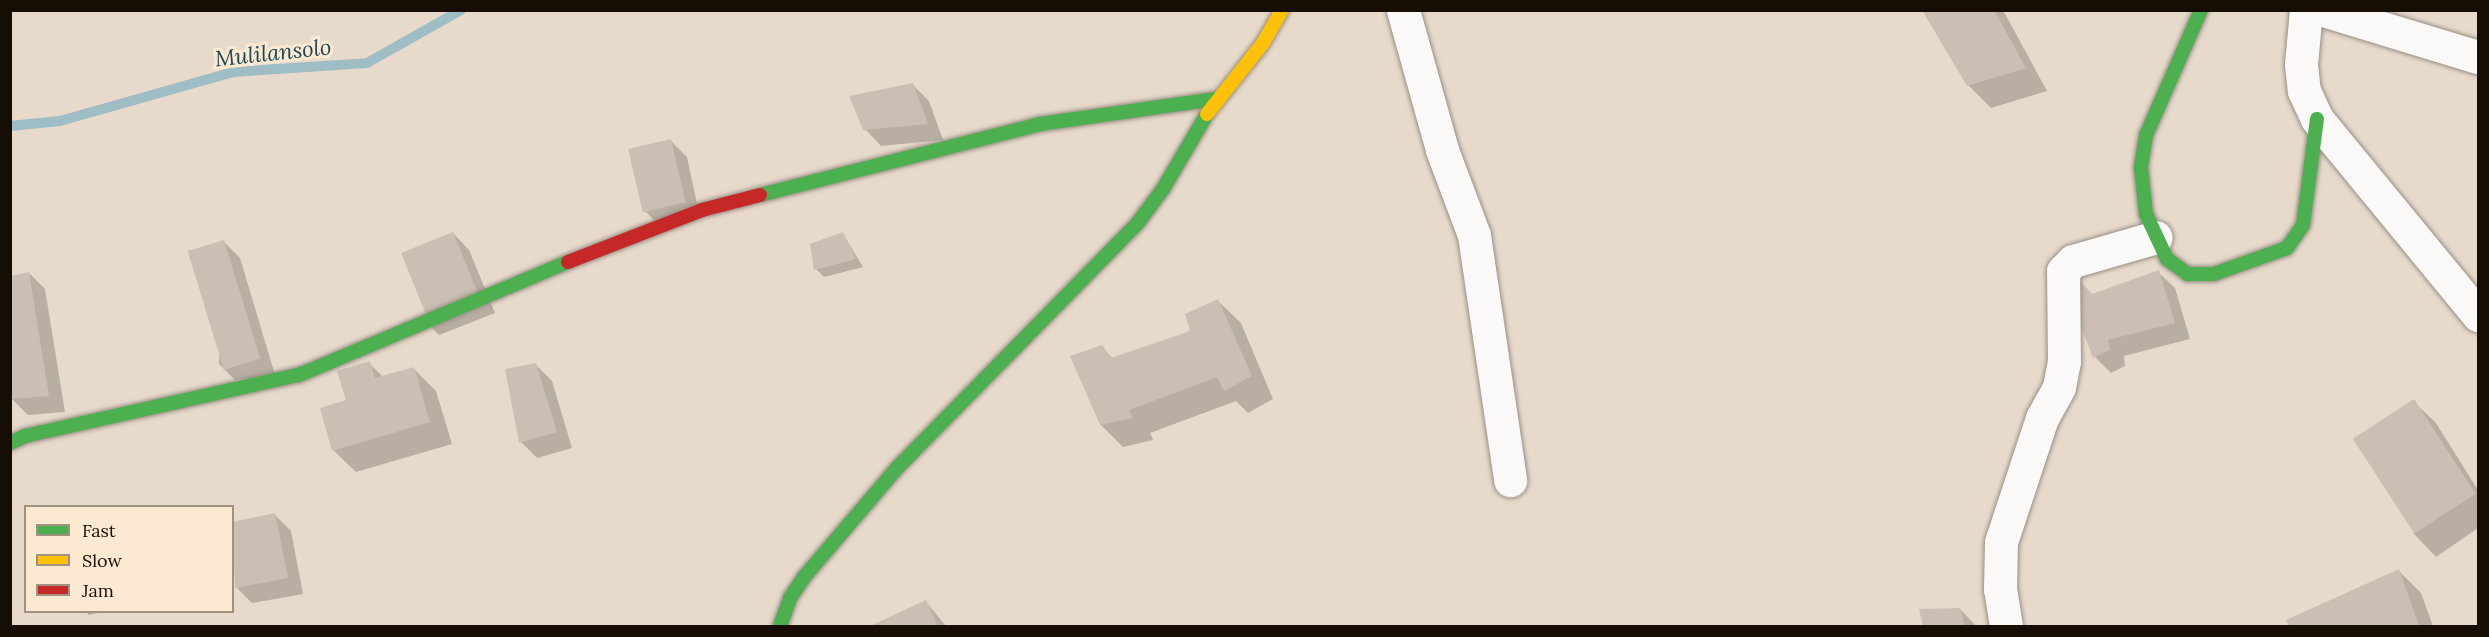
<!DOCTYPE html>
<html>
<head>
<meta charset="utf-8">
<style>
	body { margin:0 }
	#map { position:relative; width:2489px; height:637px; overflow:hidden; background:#e7dacb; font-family:Lora,serif }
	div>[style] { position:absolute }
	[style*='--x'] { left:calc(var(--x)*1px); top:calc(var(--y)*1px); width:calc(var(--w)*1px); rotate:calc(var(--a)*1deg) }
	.shadow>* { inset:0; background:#0003 }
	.stream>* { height:10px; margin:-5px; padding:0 5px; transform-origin:5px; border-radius:5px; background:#9ebdc4 }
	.building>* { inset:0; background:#cabfb2; transform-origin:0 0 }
	.roads { filter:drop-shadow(0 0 2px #988f84) drop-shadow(0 0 2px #988f84) }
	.street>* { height:33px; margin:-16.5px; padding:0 16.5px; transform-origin:16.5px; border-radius:16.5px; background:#fbf9f7 }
	.fast>* { height:14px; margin:-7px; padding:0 7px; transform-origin:7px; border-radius:7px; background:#4caf50 }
	.slow>* { height:14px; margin:-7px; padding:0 7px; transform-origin:7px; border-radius:7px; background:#ffc107 }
	.jam>* { height:14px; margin:-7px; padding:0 7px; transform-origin:7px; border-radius:7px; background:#c62828 }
	span { translate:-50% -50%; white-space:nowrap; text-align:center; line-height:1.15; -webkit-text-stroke:6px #fce9d2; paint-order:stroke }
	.water-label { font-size:22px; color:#1b4754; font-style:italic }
	.frame { position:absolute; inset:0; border:12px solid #160e05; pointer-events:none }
	.legend { position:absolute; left:24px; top:505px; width:210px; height:108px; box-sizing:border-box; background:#fce9d2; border:2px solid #a09180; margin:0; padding:8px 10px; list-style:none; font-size:18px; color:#160e05 }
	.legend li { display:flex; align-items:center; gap:12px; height:30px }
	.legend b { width:30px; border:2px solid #a09180 }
</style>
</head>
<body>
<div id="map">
	<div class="shadow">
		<i style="clip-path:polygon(1923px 10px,2003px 10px,2047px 91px,1991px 108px,1968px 85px)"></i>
		<i style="clip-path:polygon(913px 85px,929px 101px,943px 140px,881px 146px,865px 129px)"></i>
		<i style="clip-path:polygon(671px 141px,687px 157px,700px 218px,660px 226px,644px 210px)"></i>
		<i style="clip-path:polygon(453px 233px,469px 250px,495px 313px,439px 335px,423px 319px)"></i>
		<i style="clip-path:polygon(843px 234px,863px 267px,824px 277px,816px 269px)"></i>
		<i style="clip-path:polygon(224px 242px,240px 258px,275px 375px,235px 380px,219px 364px)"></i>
		<i style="clip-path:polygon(2158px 272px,2175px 288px,2190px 339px,2124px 356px,2125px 366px,2111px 373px,2095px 357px,2093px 296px)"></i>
		<i style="clip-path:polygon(29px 273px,45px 289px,65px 412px,28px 415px,12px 399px)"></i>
		<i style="clip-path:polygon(1218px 301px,1241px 323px,1273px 399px,1248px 413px,1236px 401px,1150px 433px,1153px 440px,1123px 447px,1101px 425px,1102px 347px,1113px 359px,1192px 332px)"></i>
		<i style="clip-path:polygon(369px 363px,383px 377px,413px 368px,436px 391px,452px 444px,356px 472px,333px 450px,347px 401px)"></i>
		<i style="clip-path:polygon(535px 364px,552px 381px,572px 448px,537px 458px,521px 442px)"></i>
		<i style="clip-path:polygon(2413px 401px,2436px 423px,2478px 490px,2478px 528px,2436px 557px,2414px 534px)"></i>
		<i style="clip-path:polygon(275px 515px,291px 531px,303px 594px,252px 603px,236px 587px,232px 523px)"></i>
		<i style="clip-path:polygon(2399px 571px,2421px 593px,2433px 626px,2290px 626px,2288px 621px)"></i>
		<i style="clip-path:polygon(926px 602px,946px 626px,873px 626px)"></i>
		<i style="clip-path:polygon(1960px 609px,1976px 626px,1925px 626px,1921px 610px)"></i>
		<i style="clip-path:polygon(86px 612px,103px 612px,89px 615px)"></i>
	</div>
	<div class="stream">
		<i style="--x:10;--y:126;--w:50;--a:-5.7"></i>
		<i style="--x:60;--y:121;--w:180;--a:-15.8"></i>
		<i style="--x:233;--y:72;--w:134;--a:-3.8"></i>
		<i style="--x:367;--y:63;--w:108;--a:-29.4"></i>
	</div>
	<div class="building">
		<i style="clip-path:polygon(1922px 10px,1994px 10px,2026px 68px,1967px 86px)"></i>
		<i style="clip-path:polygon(913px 83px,928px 124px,863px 130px,849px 96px)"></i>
		<i style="left:671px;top:139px;width:65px;height:44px;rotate:77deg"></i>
		<i style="left:453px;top:232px;width:70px;height:56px;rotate:68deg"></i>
		<i style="clip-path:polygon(843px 232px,856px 259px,814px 270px,810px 244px)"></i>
		<i style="left:224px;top:240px;width:124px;height:38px;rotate:73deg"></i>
		<i style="clip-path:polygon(2159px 270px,2175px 323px,2108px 340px,2110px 350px,2093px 358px,2066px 286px,2081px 282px,2092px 294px)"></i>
		<i style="clip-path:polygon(29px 272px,49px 396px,10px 399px,10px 276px)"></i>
		<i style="clip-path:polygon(1218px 299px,1252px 376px,1224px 391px,1217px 377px,1129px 410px,1132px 418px,1100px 425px,1070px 356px,1102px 345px,1111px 358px,1190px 331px,1185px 314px)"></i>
		<i style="clip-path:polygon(370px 361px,375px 378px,414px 367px,430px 422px,332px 451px,320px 408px,346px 400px,337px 371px)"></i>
		<i style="clip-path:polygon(536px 363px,557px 432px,519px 443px,505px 369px)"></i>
		<i style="left:2414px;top:399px;width:113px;height:73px;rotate:57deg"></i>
		<i style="clip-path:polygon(275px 513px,288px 578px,235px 588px,232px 522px)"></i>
		<i style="clip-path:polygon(2399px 569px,2419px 626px,2289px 626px,2286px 620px)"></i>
		<i style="clip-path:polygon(926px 600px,938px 626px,870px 626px)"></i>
		<i style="clip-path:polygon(1960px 608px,1965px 626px,1923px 626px,1919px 609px)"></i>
	</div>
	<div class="roads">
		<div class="street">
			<i style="--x:1403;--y:10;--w:145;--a:74.4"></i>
			<i style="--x:1442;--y:150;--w:91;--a:69.4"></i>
			<i style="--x:1474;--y:235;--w:248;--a:81.6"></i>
			<i style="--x:2306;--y:10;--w:54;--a:95.3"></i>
			<i style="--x:2301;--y:64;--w:27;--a:84"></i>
			<i style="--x:2304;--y:91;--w:31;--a:65"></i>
			<i style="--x:2317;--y:119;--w:254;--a:50.6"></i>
			<i style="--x:2323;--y:10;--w:162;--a:16.9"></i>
			<i style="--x:2006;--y:626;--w:36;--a:-99"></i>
			<i style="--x:2000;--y:590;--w:48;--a:-88.8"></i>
			<i style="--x:2001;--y:542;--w:131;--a:-71.7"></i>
			<i style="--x:2042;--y:418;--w:35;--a:-61"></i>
			<i style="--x:2059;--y:387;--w:25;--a:-79"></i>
			<i style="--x:2064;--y:362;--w:91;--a:-90.6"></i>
			<i style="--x:2063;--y:271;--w:14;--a:-45"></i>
			<i style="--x:2073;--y:261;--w:86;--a:-16.1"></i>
		</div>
		<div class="fast">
			<i style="--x:2201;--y:10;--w:137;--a:113.7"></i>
			<i style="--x:2146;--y:135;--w:33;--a:99"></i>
			<i style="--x:2141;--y:168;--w:46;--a:83.8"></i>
			<i style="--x:2146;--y:214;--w:50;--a:65"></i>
			<i style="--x:2167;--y:259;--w:26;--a:36"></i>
			<i style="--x:2188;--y:274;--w:26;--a:0"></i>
			<i style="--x:2214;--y:274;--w:77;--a:-19.6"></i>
			<i style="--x:2287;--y:248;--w:28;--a:-55"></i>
			<i style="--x:2303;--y:225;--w:107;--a:-82.5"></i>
			<i style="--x:760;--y:195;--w:289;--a:-14.2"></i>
			<i style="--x:1040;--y:124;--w:178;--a:-8.1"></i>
			<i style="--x:10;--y:443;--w:17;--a:-25"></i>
			<i style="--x:25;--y:436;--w:281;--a:-12.6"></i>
			<i style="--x:299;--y:375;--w:292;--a:-22.8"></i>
			<i style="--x:780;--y:626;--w:30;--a:-70"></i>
			<i style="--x:790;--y:598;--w:25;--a:-56"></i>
			<i style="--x:804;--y:577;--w:145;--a:-49.5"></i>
			<i style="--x:898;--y:467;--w:341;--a:-45.5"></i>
			<i style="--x:1137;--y:224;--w:44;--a:-53.4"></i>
			<i style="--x:1163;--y:189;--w:87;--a:-59.6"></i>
		</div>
		<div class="slow">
			<i style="--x:1207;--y:114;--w:90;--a:-51.7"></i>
			<i style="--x:1263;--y:43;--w:38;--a:-60"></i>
		</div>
		<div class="jam">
			<i style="--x:568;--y:262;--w:144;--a:-21.2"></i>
			<i style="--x:702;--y:210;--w:60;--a:-14.5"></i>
		</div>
	</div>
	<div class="water-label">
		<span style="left:273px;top:53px;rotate:-6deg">Mulilansolo</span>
	</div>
	<div class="frame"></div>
	<ul class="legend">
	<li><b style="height:8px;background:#4caf50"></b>Fast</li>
	<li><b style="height:8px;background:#ffc107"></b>Slow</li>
	<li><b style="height:8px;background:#c62828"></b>Jam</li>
	</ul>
</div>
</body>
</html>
